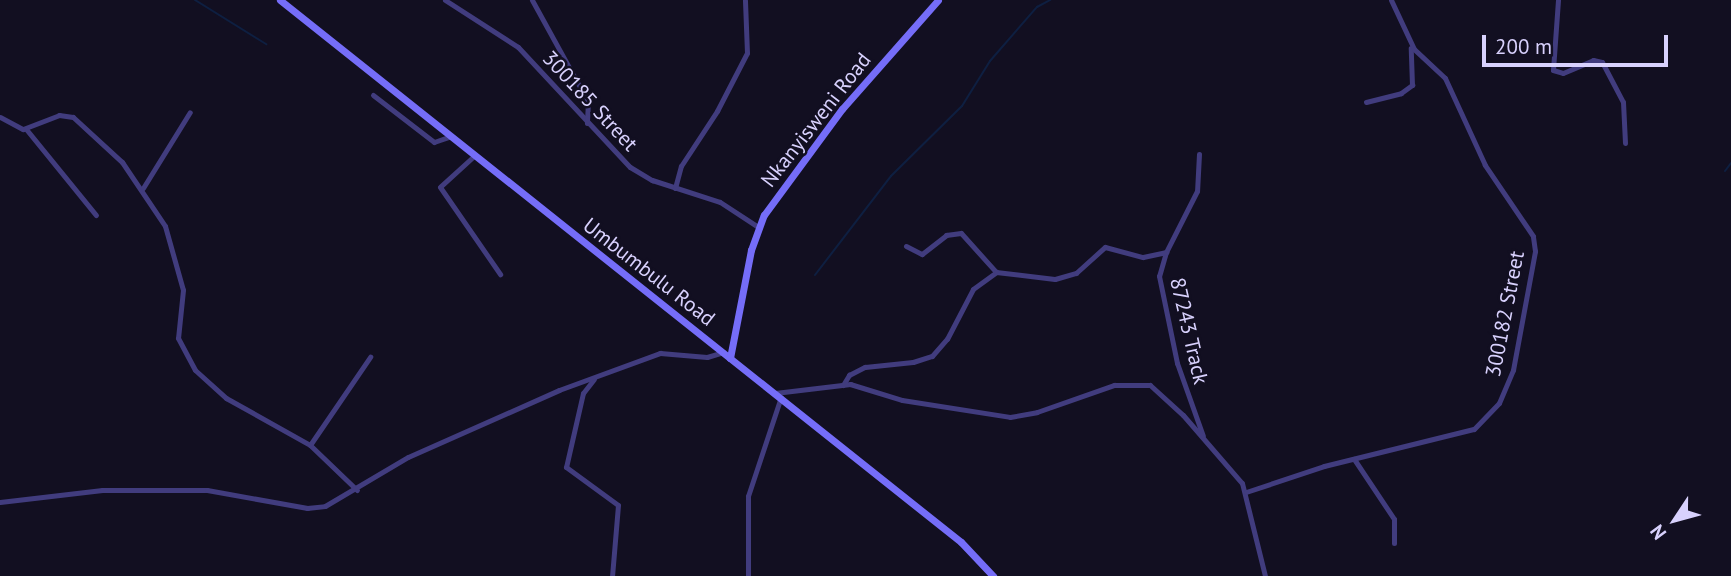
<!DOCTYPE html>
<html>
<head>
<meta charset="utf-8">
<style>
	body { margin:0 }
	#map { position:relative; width:1731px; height:576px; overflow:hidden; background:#120f21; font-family:"PT Sans",sans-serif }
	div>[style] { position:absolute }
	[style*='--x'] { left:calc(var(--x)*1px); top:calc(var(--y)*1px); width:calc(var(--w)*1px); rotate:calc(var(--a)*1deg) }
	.stream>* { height:2px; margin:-1px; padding:0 1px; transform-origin:1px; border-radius:1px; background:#0e1f41 }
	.street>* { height:5px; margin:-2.5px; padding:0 2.5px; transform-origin:2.5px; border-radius:2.5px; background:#413c7e }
	.secondary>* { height:7px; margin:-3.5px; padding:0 3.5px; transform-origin:3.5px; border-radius:3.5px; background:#756df8 }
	span { translate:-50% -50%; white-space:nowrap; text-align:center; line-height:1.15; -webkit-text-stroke:5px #120f21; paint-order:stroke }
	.street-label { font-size:21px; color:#d8d1fd }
	.north { position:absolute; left:1640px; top:485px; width:70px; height:70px; -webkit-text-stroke:5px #120f21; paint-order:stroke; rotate:234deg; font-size:19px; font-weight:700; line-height:28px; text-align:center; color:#d8d1fd }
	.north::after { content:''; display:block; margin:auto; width:24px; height:32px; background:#d8d1fd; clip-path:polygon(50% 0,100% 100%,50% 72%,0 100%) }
	.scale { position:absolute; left:1482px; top:35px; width:186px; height:32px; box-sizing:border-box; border:4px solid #d8d1fd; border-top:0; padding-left:9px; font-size:21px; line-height:24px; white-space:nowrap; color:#d8d1fd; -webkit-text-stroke:5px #120f21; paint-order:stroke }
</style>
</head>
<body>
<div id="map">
	<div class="stream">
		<i style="--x:195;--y:0;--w:84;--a:31.8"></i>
		<i style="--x:1725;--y:171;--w:10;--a:-53"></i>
		<i style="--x:815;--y:275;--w:125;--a:-52.5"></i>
		<i style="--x:891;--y:176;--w:100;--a:-44.6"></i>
		<i style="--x:962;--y:106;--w:53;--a:-58.1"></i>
		<i style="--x:990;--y:61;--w:72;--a:-49"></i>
		<i style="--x:1037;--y:7;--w:15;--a:-28"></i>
	</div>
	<div class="street">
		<i style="--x:445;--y:0;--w:87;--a:32.8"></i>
		<i style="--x:518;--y:47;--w:164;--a:47"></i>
		<i style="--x:630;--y:167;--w:26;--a:31"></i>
		<i style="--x:652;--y:180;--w:71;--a:17.9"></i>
		<i style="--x:720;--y:202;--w:45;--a:33.3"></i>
		<i style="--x:532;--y:0;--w:116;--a:61.2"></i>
		<i style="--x:588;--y:102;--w:21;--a:93"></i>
		<i style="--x:1558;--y:0;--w:70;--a:94.1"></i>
		<i style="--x:1553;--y:70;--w:10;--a:17"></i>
		<i style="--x:1563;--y:73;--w:33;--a:-23"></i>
		<i style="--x:1593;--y:60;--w:9;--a:13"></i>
		<i style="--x:1602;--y:62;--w:45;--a:62.3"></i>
		<i style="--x:1623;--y:102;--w:41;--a:87.2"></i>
		<i style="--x:373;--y:95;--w:77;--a:37.6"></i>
		<i style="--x:434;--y:142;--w:18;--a:-19"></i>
		<i style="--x:1366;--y:102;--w:36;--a:-14"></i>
		<i style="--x:1401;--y:93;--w:14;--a:-36"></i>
		<i style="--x:1412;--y:85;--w:37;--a:-92"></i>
		<i style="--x:0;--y:117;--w:26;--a:28"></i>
		<i style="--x:23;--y:129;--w:39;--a:-21"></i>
		<i style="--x:59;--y:115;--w:14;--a:8"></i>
		<i style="--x:73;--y:117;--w:67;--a:42.6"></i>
		<i style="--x:122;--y:162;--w:77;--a:56.1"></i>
		<i style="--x:165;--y:226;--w:66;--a:74.3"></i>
		<i style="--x:183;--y:290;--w:48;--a:95.9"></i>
		<i style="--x:178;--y:338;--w:36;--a:62"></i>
		<i style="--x:195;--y:370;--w:42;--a:42.1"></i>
		<i style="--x:226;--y:398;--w:96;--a:29.2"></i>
		<i style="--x:310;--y:445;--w:65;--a:43.8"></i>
		<i style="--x:26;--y:129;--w:111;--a:50.9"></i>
		<i style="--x:1199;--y:154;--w:37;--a:93"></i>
		<i style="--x:1197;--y:191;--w:68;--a:116.9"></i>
		<i style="--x:1166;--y:252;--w:25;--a:106"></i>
		<i style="--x:1159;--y:276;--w:89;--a:78.3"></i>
		<i style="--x:1177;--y:363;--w:77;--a:70.4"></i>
		<i style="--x:475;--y:155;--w:47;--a:137.6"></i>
		<i style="--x:440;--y:187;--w:106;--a:55.4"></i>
		<i style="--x:143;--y:188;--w:89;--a:-58.3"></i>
		<i style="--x:675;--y:188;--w:23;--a:-75"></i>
		<i style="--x:681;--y:166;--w:66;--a:-56.8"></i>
		<i style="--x:717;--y:111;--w:65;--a:-62.7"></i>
		<i style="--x:747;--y:53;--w:53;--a:-92.2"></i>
		<i style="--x:906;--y:246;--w:18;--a:27"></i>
		<i style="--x:922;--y:254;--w:31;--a:-38"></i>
		<i style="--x:946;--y:235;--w:15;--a:-8"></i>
		<i style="--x:961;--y:233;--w:52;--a:48.1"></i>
		<i style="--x:594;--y:379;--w:18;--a:128"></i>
		<i style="--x:583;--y:393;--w:76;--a:102.9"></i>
		<i style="--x:566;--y:467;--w:64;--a:36.2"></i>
		<i style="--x:618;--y:505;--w:71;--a:94.8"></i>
		<i style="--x:843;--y:385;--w:12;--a:-59"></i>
		<i style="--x:849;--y:375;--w:18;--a:-27"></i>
		<i style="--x:865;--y:367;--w:48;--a:-5.9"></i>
		<i style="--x:913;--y:362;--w:20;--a:-18"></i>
		<i style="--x:932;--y:356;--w:23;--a:-49"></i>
		<i style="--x:947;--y:339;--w:56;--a:-62.5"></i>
		<i style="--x:973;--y:289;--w:29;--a:-36"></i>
		<i style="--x:996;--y:272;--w:59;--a:6.8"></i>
		<i style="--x:1055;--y:279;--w:22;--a:-16"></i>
		<i style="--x:1076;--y:273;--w:39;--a:-42"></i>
		<i style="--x:1105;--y:247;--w:39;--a:15"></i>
		<i style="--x:1143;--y:257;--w:24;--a:-12"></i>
		<i style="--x:775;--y:393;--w:76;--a:-6.8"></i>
		<i style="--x:850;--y:384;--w:54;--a:17.1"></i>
		<i style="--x:902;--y:400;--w:109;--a:8.9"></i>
		<i style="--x:1010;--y:417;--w:27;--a:-10"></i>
		<i style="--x:1037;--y:412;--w:82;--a:-19.3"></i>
		<i style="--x:1114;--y:385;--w:36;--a:0"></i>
		<i style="--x:1150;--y:385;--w:45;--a:42.3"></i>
		<i style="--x:1183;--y:415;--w:90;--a:49.1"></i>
		<i style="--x:1242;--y:483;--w:96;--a:76.1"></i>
		<i style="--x:310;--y:445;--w:107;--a:-55.7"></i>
		<i style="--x:1354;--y:459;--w:72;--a:56.3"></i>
		<i style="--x:1394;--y:519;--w:24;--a:90"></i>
		<i style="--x:1246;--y:492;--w:82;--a:-18.4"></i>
		<i style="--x:1324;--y:466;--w:154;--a:-13.9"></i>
		<i style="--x:1474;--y:429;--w:36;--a:-46"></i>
		<i style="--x:1499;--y:403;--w:36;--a:-67"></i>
		<i style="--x:1513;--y:370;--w:121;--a:-79.5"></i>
		<i style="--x:1535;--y:251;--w:15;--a:-98"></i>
		<i style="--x:1533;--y:236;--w:86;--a:-124.1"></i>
		<i style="--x:1485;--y:165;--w:96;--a:-114.7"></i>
		<i style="--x:1445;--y:78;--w:42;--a:-136.9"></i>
		<i style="--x:1414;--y:49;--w:54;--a:-115.1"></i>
		<i style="--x:0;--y:502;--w:103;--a:-6.7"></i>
		<i style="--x:102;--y:490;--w:105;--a:0"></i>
		<i style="--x:207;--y:490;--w:102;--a:10.2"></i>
		<i style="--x:307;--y:508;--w:18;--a:-6"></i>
		<i style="--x:325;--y:506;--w:96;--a:-30.6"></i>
		<i style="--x:408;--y:457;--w:165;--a:-23.9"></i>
		<i style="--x:559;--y:390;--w:108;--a:-20.1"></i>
		<i style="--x:660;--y:353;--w:47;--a:4.9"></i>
		<i style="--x:707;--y:357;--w:17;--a:-17"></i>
		<i style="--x:748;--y:576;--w:80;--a:-90"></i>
		<i style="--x:748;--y:496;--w:104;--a:-71.6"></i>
	</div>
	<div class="secondary">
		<i style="--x:280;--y:0;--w:870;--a:38.52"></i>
		<i style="--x:961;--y:542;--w:47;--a:46.7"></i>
		<i style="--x:730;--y:358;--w:110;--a:-79"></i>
		<i style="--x:751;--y:250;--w:37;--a:-70"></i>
		<i style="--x:764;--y:215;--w:132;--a:-53.7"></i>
		<i style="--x:842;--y:109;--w:145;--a:-48.6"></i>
	</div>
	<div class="street-label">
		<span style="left:590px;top:101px;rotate:47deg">300185 Street</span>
		<span style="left:816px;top:120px;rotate:-52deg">Nkanyisweni Road</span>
		<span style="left:649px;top:272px;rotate:38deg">Umbumbulu Road</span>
		<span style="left:1505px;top:314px;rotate:-79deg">300182 Street</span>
		<span style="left:1189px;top:331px;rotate:77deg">87243 Track</span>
	</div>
	<div class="north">N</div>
	<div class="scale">200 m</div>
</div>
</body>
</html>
